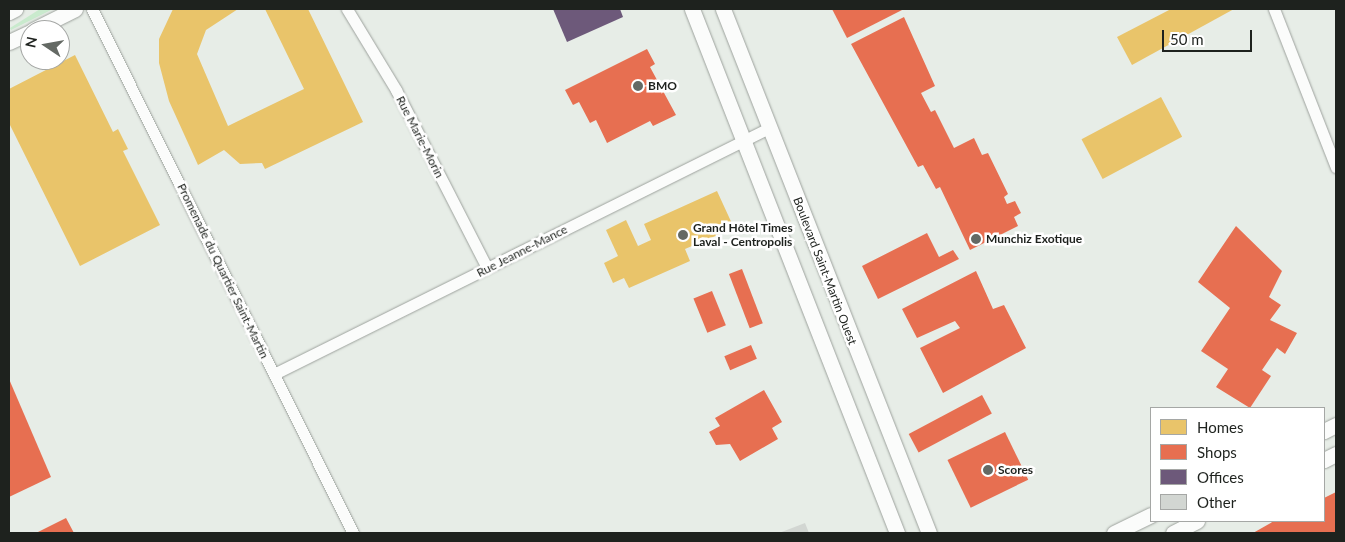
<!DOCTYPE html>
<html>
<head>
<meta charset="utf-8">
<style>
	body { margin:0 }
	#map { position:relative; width:1345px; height:542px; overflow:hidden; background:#e7ede7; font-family:Lato,sans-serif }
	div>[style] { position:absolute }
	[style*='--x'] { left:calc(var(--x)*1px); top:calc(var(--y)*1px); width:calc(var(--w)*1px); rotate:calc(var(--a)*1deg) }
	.green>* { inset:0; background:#c9eacd }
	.homes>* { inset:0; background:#e9c46a; transform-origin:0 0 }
	.shops>* { inset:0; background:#e76f51; transform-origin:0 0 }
	.offices>* { inset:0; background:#6d597a }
	.building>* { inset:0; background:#d2d6d2 }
	.roads { filter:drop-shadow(0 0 1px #9da29d) drop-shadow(0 0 1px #9da29d) }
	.street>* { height:11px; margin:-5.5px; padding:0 5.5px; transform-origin:5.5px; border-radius:5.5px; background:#fbfcfb }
	.secondary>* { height:15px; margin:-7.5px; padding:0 7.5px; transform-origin:7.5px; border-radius:7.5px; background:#fbfcfb }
	.dots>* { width:14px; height:14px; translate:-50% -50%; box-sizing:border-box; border:2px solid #fff; border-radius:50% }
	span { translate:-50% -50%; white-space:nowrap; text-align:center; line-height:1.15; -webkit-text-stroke:5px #fff; paint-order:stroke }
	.poi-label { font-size:12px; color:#1e221e; font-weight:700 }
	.left { translate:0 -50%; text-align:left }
	.street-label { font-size:12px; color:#1e221e }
	.frame { position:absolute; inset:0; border:10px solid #1e221e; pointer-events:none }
	.legend { position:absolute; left:1150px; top:407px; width:175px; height:115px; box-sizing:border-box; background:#fff; border:1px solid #a5a7a5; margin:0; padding:6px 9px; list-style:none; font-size:15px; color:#1e221e }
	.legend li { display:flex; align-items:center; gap:10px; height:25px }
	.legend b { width:25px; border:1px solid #a5a7a5 }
	.north { position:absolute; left:20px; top:20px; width:50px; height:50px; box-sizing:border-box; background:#fff; border:1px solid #a5a7a5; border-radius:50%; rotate:282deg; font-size:14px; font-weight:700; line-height:20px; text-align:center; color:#1e221e }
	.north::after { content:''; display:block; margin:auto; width:18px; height:22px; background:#646964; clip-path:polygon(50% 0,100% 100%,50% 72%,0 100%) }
	.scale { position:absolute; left:1162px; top:30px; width:90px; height:22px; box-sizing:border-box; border:2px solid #1e221e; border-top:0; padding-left:6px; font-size:15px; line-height:18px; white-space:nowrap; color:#1e221e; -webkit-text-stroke:4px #fff; paint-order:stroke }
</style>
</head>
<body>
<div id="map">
	<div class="green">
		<i style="clip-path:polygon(40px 9px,53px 9px,11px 30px,10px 28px)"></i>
	</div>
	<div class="homes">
		<i style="clip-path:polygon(173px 9px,238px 9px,206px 30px,197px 54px,228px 126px,304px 89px,265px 9px,308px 9px,363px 122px,265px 169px,262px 163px,240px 164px,224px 150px,198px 165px,169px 101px,159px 63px,159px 39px)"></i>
		<i style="clip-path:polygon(1171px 9px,1234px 9px,1132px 65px,1117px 37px)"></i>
		<i style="clip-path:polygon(75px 55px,113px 132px,118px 129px,128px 149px,123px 151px,160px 225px,80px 266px,9px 123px,9px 89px)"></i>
		<i style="left:1161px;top:97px;width:45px;height:90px;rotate:62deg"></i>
		<i style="clip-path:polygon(717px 191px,734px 228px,685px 249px,690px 261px,629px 288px,624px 278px,613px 283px,604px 263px,618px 256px,606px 230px,626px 220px,638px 246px,651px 240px,644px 224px)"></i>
	</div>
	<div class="shops">
		<i style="clip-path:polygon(832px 9px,904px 9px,847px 38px)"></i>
		<i style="clip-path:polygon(904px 17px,935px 86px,921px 93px,931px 112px,935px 110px,954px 148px,974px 138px,982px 155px,988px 153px,1008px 194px,1004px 197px,1007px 204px,1015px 201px,1021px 213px,1014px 217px,1018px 226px,970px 250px,940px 187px,936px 189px,923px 165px,918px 167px,851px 44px)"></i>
		<i style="clip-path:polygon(647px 49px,655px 64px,650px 67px,676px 115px,653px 126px,650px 121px,607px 143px,596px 120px,590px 123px,579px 102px,573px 105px,565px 90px)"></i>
		<i style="clip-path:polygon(1236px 226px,1282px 271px,1269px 297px,1281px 305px,1270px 320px,1297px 333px,1285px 354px,1277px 348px,1262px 370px,1271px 376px,1250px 408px,1216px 387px,1228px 369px,1201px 351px,1230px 308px,1198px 282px)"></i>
		<i style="clip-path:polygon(927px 233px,939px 257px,953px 250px,959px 259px,878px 299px,862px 266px)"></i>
		<i style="left:742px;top:269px;width:58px;height:14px;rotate:69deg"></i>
		<i style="clip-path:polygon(976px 271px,993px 309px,1004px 305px,1026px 348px,943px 393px,920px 348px,960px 328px,955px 321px,917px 338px,902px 309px)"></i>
		<i style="left:712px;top:291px;width:37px;height:20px;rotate:68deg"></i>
		<i style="left:751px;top:345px;width:15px;height:29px;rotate:67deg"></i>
		<i style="clip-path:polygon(9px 379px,51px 477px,9px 497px)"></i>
		<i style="clip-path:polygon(764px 390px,782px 422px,772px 428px,778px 439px,740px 461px,730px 444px,716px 445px,709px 432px,720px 426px,715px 418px)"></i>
		<i style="left:982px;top:395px;width:21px;height:83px;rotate:62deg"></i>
		<i style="left:1005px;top:432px;width:53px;height:64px;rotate:64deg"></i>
		<i style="clip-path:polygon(1336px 492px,1336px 533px,1253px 533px,1274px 521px,1324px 521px,1324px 498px)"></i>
		<i style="clip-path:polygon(66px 518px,74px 533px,36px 533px)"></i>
	</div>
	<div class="offices">
		<i style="clip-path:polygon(553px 9px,620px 9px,623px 17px,567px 42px)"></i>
	</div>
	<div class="building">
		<i style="clip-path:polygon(805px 523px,809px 533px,779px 533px)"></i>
	</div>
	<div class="roads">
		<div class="street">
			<i style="--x:92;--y:9;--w:585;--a:63.52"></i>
			<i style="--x:347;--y:9;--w:95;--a:58.8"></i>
			<i style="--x:396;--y:90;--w:200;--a:62.9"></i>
			<i style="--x:1274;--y:9;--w:170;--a:68.6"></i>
			<i style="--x:274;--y:374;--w:553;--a:-26.43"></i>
		</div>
		<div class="secondary">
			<i style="--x:692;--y:9;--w:563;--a:68.63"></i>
			<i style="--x:723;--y:9;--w:563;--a:68.54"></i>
			<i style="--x:9;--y:12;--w:7;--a:-27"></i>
			<i style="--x:33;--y:30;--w:47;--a:-26.6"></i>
			<i style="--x:9;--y:42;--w:23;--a:-25"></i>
			<i style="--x:1324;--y:431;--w:13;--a:-27"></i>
			<i style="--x:1324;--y:460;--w:13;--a:-27"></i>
			<i style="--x:1114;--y:533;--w:41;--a:-25.9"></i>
			<i style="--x:1173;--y:533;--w:27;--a:-27"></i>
		</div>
	</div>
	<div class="dots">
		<i style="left:638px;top:86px;background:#646964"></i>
		<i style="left:683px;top:235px;background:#646964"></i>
		<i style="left:976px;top:239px;background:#646964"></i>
		<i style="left:988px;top:470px;background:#646964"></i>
	</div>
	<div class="poi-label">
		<span class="left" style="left:648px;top:86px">BMO</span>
		<span class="left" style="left:693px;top:235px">Grand Hôtel Times<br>Laval - Centropolis</span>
		<span class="left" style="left:986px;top:239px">Munchiz Exotique</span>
		<span class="left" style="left:998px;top:470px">Scores</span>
	</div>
	<div class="street-label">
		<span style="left:420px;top:137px;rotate:63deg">Rue Marie-Morin</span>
		<span style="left:522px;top:251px;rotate:-27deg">Rue Jeanne-Mance</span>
		<span style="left:223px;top:271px;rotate:64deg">Promenade du Quartier Saint-Martin</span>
		<span style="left:825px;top:271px;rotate:69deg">Boulevard Saint-Martin Ouest</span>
	</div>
	<div class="frame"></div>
	<ul class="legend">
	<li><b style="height:14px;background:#e9c46a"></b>Homes</li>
	<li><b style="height:14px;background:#e76f51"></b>Shops</li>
	<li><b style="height:14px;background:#6d597a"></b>Offices</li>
	<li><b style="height:14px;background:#d2d6d2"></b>Other</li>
	</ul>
	<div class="north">N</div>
	<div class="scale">50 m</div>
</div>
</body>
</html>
